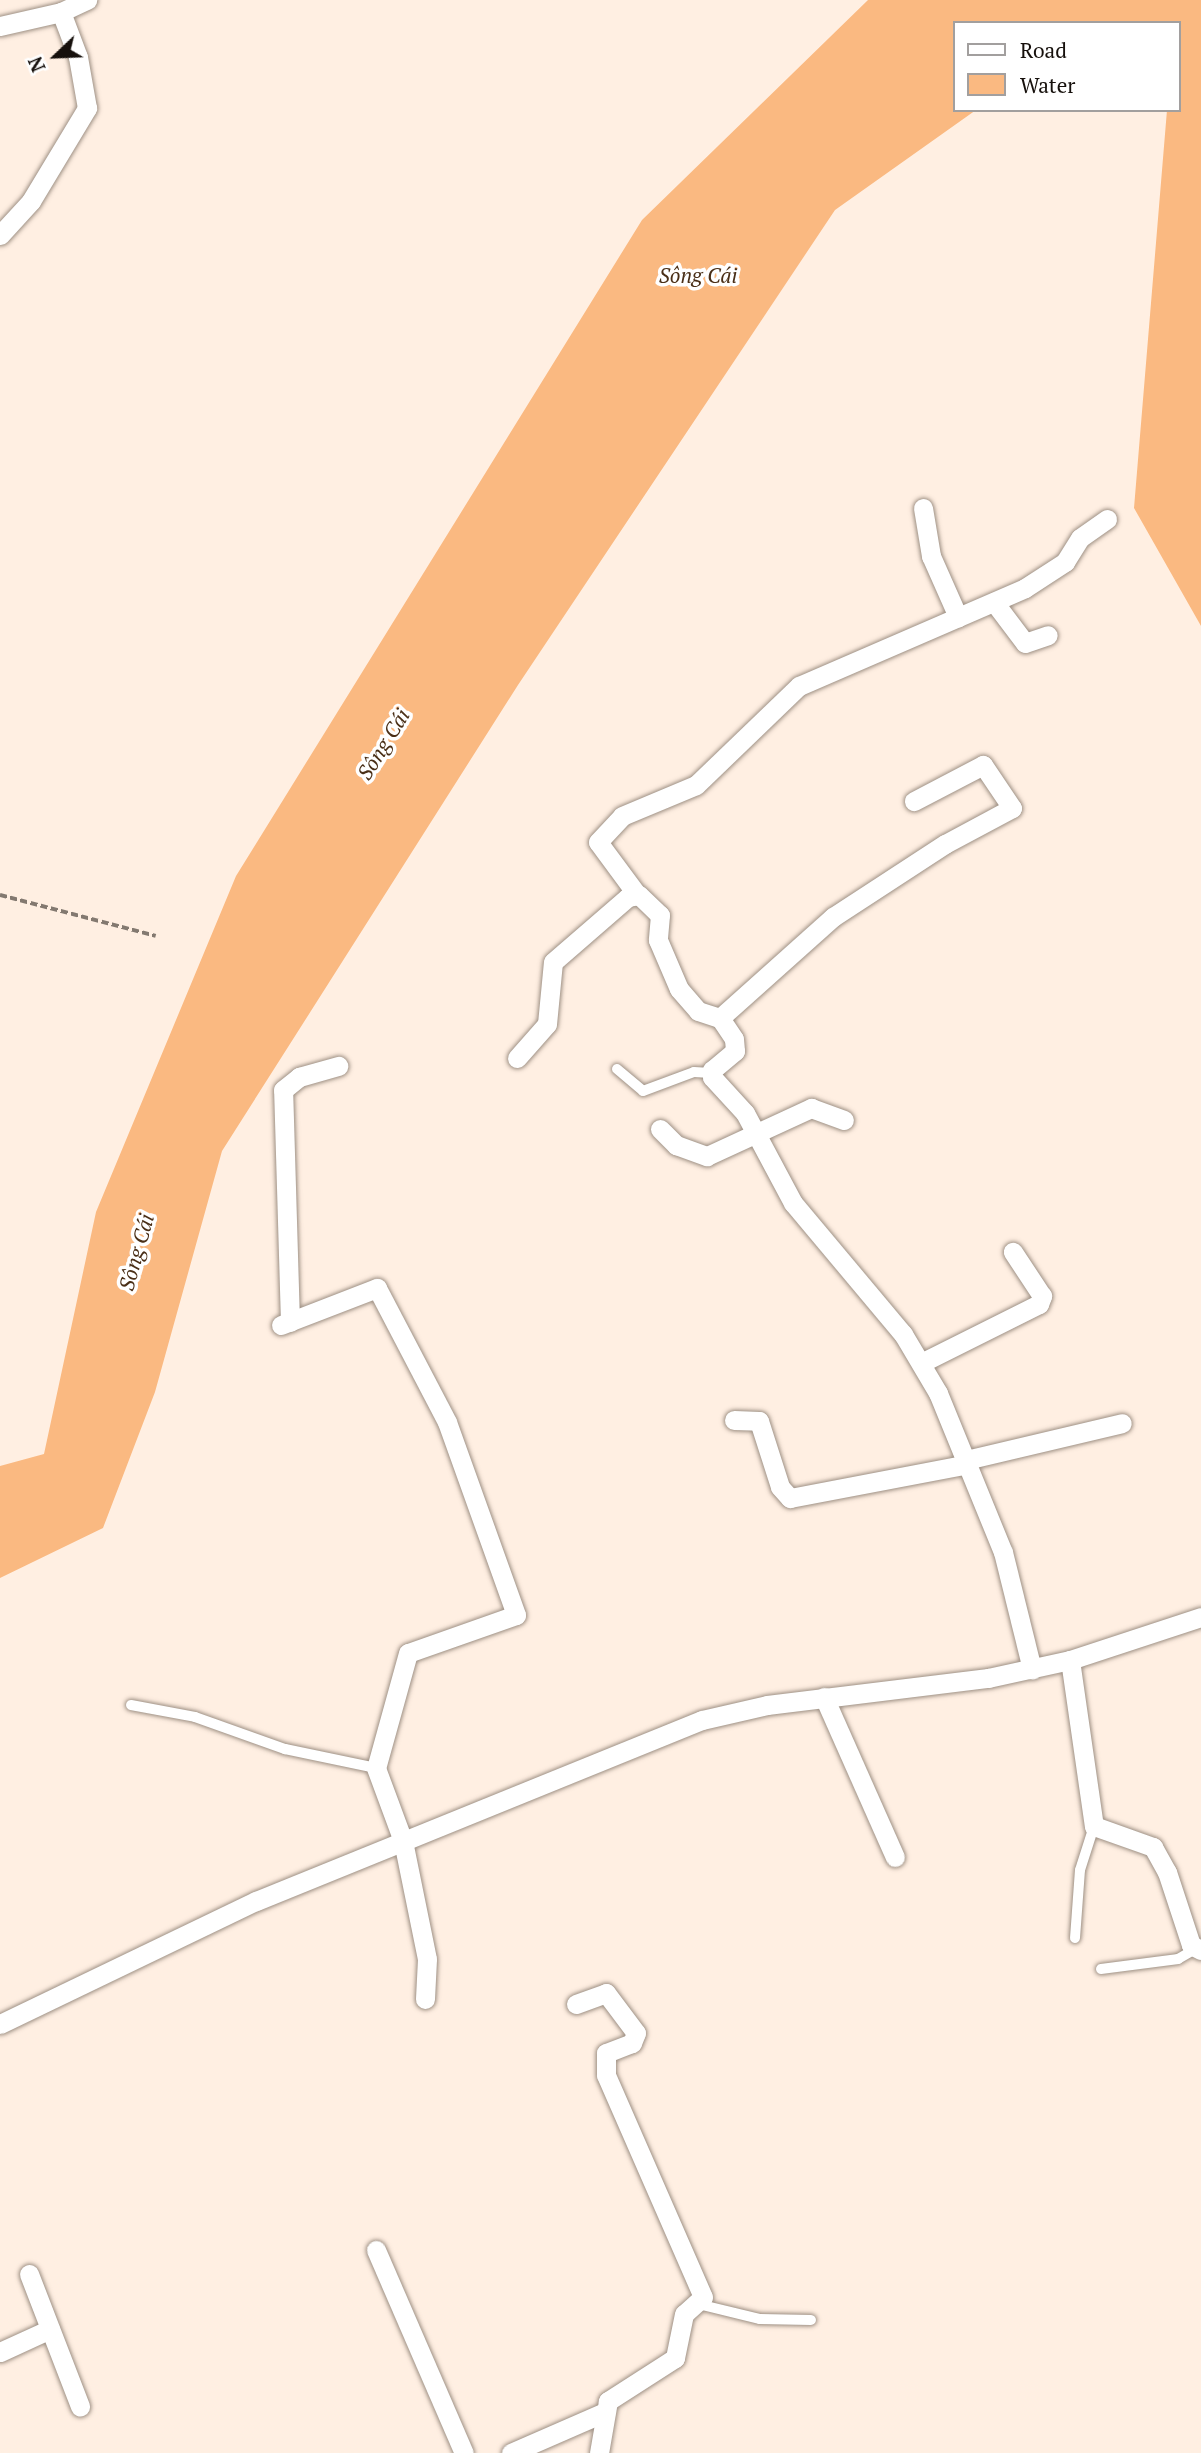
<!DOCTYPE html>
<html>
<head>
<meta charset="utf-8">
<style>
	body { margin:0 }
	#map { position:relative; width:1201px; height:2453px; overflow:hidden; background:#ffefe2; font-family:"PT Serif",serif }
	div>[style] { position:absolute }
	[style*='--x'] { left:calc(var(--x)*1px); top:calc(var(--y)*1px); width:calc(var(--w)*1px); rotate:calc(var(--a)*1deg) }
	.water>* { inset:0; background:#fab981 }
	.path>* { height:3.5px; margin-top:-1.75px; transform-origin:0; background:repeating-linear-gradient(90deg,#837970 0 7px,transparent 0 10.5px) }
	.roads { filter:drop-shadow(0 0 2px #9e9084) drop-shadow(0 0 2px #9e9084) }
	.lane>* { height:10px; margin:-5px; padding:0 5px; transform-origin:5px; border-radius:5px; background:#fff }
	.street>* { height:19px; margin:-9.5px; padding:0 9.5px; transform-origin:9.5px; border-radius:9.5px; background:#fff }
	span { translate:-50% -50%; white-space:nowrap; text-align:center; line-height:1.15; -webkit-text-stroke:7px #fff; paint-order:stroke }
	.water-label { font-size:21px; color:#4a2f17; font-style:italic }
	.legend { position:absolute; left:953px; top:21px; width:228px; height:91px; box-sizing:border-box; background:#fff; border:2px solid #a29f9e; margin:0; padding:9px 12px; list-style:none; font-size:21px; color:#16100c }
	.legend li { display:flex; align-items:center; gap:14px; height:35px }
	.legend b { width:35px; border:2px solid #a29f9e }
	.north { position:absolute; left:21px; top:21px; width:70px; height:70px; -webkit-text-stroke:5px #fff; paint-order:stroke; rotate:247deg; font-size:19px; font-weight:700; line-height:28px; text-align:center; color:#16100c }
	.north::after { content:''; display:block; margin:auto; width:24px; height:32px; background:#16100c; clip-path:polygon(50% 0,100% 100%,50% 72%,0 100%) }
</style>
</head>
<body>
<div id="map">
	<div class="water">
		<i style="clip-path:polygon(868px 0,1201px 0,1201px 626px,1134px 508px,1167px 110px,1178px 110px,1178px 23px,954px 23px,954px 110px,976px 110px,835px 210px,518px 685px,222px 1151px,155px 1392px,103px 1528px,0 1578px,0 1466px,44px 1454px,96px 1212px,236px 876px,642px 220px)"></i>
	</div>
	<div class="path">
		<i style="--x:0;--y:895;--w:161;--a:14.7"></i>
	</div>
	<div class="roads">
		<div class="lane">
			<i style="--x:617;--y:1069;--w:34;--a:40"></i>
			<i style="--x:643;--y:1091;--w:54;--a:-20.4"></i>
			<i style="--x:694;--y:1072;--w:17;--a:3"></i>
			<i style="--x:131;--y:1705;--w:65;--a:10.6"></i>
			<i style="--x:195;--y:1717;--w:96;--a:19.6"></i>
			<i style="--x:285;--y:1749;--w:93;--a:11.8"></i>
			<i style="--x:1075;--y:1938;--w:68;--a:-85.8"></i>
			<i style="--x:1080;--y:1870;--w:46;--a:-72.3"></i>
			<i style="--x:1101;--y:1969;--w:78;--a:-7.4"></i>
			<i style="--x:1178;--y:1959;--w:20;--a:-30"></i>
			<i style="--x:698;--y:2304;--w:64;--a:13.6"></i>
			<i style="--x:760;--y:2319;--w:51;--a:1.1"></i>
		</div>
		<div class="street">
			<i style="--x:0;--y:26;--w:63;--a:-12.9"></i>
			<i style="--x:61;--y:12;--w:29;--a:-25"></i>
			<i style="--x:0;--y:235;--w:46;--a:-47.6"></i>
			<i style="--x:31;--y:201;--w:109;--a:-58.9"></i>
			<i style="--x:87;--y:108;--w:52;--a:-100"></i>
			<i style="--x:78;--y:57;--w:48;--a:-110.7"></i>
			<i style="--x:923;--y:508;--w:49;--a:80.5"></i>
			<i style="--x:931;--y:556;--w:67;--a:66.1"></i>
			<i style="--x:994;--y:602;--w:51;--a:52.9"></i>
			<i style="--x:1025;--y:643;--w:24;--a:-19"></i>
			<i style="--x:635;--y:892;--w:62;--a:-126.5"></i>
			<i style="--x:598;--y:842;--w:35;--a:-47"></i>
			<i style="--x:622;--y:816;--w:80;--a:-22.7"></i>
			<i style="--x:696;--y:785;--w:143;--a:-43.9"></i>
			<i style="--x:799;--y:686;--w:246;--a:-23.4"></i>
			<i style="--x:1025;--y:588;--w:48;--a:-33"></i>
			<i style="--x:1065;--y:562;--w:28;--a:-58"></i>
			<i style="--x:1080;--y:538;--w:33;--a:-35"></i>
			<i style="--x:720;--y:1018;--w:152;--a:-41.8"></i>
			<i style="--x:833;--y:917;--w:134;--a:-33.1"></i>
			<i style="--x:945;--y:844;--w:76;--a:-28.2"></i>
			<i style="--x:1012;--y:808;--w:52;--a:-124"></i>
			<i style="--x:983;--y:765;--w:78;--a:152.4"></i>
			<i style="--x:517;--y:1058;--w:45;--a:-48.6"></i>
			<i style="--x:547;--y:1024;--w:62;--a:-84.5"></i>
			<i style="--x:553;--y:962;--w:99;--a:-40.9"></i>
			<i style="--x:628;--y:897;--w:11;--a:-10"></i>
			<i style="--x:639;--y:895;--w:29;--a:44"></i>
			<i style="--x:660;--y:915;--w:25;--a:95"></i>
			<i style="--x:658;--y:940;--w:53;--a:66.8"></i>
			<i style="--x:679;--y:989;--w:29;--a:49"></i>
			<i style="--x:698;--y:1011;--w:23;--a:18"></i>
			<i style="--x:720;--y:1018;--w:25;--a:56"></i>
			<i style="--x:734;--y:1039;--w:12;--a:85"></i>
			<i style="--x:735;--y:1051;--w:30;--a:140"></i>
			<i style="--x:712;--y:1070;--w:7;--a:90"></i>
			<i style="--x:712;--y:1077;--w:49;--a:47.5"></i>
			<i style="--x:745;--y:1113;--w:102;--a:61.9"></i>
			<i style="--x:793;--y:1203;--w:171;--a:50"></i>
			<i style="--x:903;--y:1334;--w:69;--a:59.3"></i>
			<i style="--x:938;--y:1393;--w:172;--a:67.8"></i>
			<i style="--x:1003;--y:1552;--w:121;--a:76.1"></i>
			<i style="--x:660;--y:1129;--w:23;--a:45"></i>
			<i style="--x:676;--y:1145;--w:33;--a:20"></i>
			<i style="--x:707;--y:1156;--w:115;--a:-24.8"></i>
			<i style="--x:811;--y:1108;--w:35;--a:20"></i>
			<i style="--x:290;--y:1322;--w:232;--a:-91.7"></i>
			<i style="--x:283;--y:1090;--w:21;--a:-39"></i>
			<i style="--x:299;--y:1077;--w:41;--a:-15.8"></i>
			<i style="--x:281;--y:1325;--w:103;--a:-21.1"></i>
			<i style="--x:377;--y:1288;--w:151;--a:62.4"></i>
			<i style="--x:447;--y:1422;--w:205;--a:70.3"></i>
			<i style="--x:516;--y:1615;--w:114;--a:160.6"></i>
			<i style="--x:408;--y:1653;--w:119;--a:105.5"></i>
			<i style="--x:376;--y:1768;--w:78;--a:69.7"></i>
			<i style="--x:403;--y:1841;--w:120;--a:78.5"></i>
			<i style="--x:427;--y:1959;--w:40;--a:92.9"></i>
			<i style="--x:921;--y:1363;--w:132;--a:-26.6"></i>
			<i style="--x:1039;--y:1304;--w:9;--a:-69"></i>
			<i style="--x:1042;--y:1296;--w:53;--a:-123.4"></i>
			<i style="--x:734;--y:1420;--w:25;--a:2"></i>
			<i style="--x:759;--y:1421;--w:69;--a:72.3"></i>
			<i style="--x:780;--y:1487;--w:15;--a:48"></i>
			<i style="--x:790;--y:1498;--w:181;--a:-10.8"></i>
			<i style="--x:966;--y:1460;--w:160;--a:-13.3"></i>
			<i style="--x:1070;--y:1660;--w:168;--a:81.8"></i>
			<i style="--x:1094;--y:1826;--w:63;--a:19.6"></i>
			<i style="--x:1153;--y:1847;--w:29;--a:61"></i>
			<i style="--x:1167;--y:1872;--w:77;--a:71.8"></i>
			<i style="--x:1191;--y:1945;--w:11;--a:27"></i>
			<i style="--x:824;--y:1697;--w:175;--a:66.1"></i>
			<i style="--x:576;--y:2004;--w:32;--a:-20"></i>
			<i style="--x:606;--y:1993;--w:50;--a:53.1"></i>
			<i style="--x:636;--y:2033;--w:11;--a:112"></i>
			<i style="--x:632;--y:2043;--w:28;--a:159"></i>
			<i style="--x:606;--y:2053;--w:22;--a:90"></i>
			<i style="--x:606;--y:2075;--w:242;--a:66.4"></i>
			<i style="--x:703;--y:2297;--w:25;--a:138"></i>
			<i style="--x:684;--y:2314;--w:45;--a:101.6"></i>
			<i style="--x:675;--y:2358;--w:80;--a:147.3"></i>
			<i style="--x:608;--y:2401;--w:53;--a:99.8"></i>
			<i style="--x:0;--y:2024;--w:284;--a:-25.7"></i>
			<i style="--x:256;--y:1901;--w:481;--a:-22.1"></i>
			<i style="--x:702;--y:1720;--w:67;--a:-13"></i>
			<i style="--x:767;--y:1705;--w:223;--a:-7"></i>
			<i style="--x:988;--y:1678;--w:84;--a:-12.4"></i>
			<i style="--x:1070;--y:1660;--w:138;--a:-18.2"></i>
			<i style="--x:376;--y:2250;--w:221;--a:66.6"></i>
			<i style="--x:29;--y:2274;--w:142;--a:68.9"></i>
			<i style="--x:0;--y:2352;--w:55;--a:-24.7"></i>
			<i style="--x:511;--y:2453;--w:103;--a:-23.6"></i>
		</div>
	</div>
	<div class="water-label">
		<span style="left:698px;top:275px">Sông Cái</span>
		<span style="left:383px;top:744px;rotate:-58deg">Sông Cái</span>
		<span style="left:136px;top:1252px;rotate:-74deg">Sông Cái</span>
	</div>
	<ul class="legend">
	<li><b style="height:9px;background:#fff"></b>Road</li>
	<li><b style="height:19px;background:#fab981"></b>Water</li>
	</ul>
	<div class="north">N</div>
</div>
</body>
</html>
